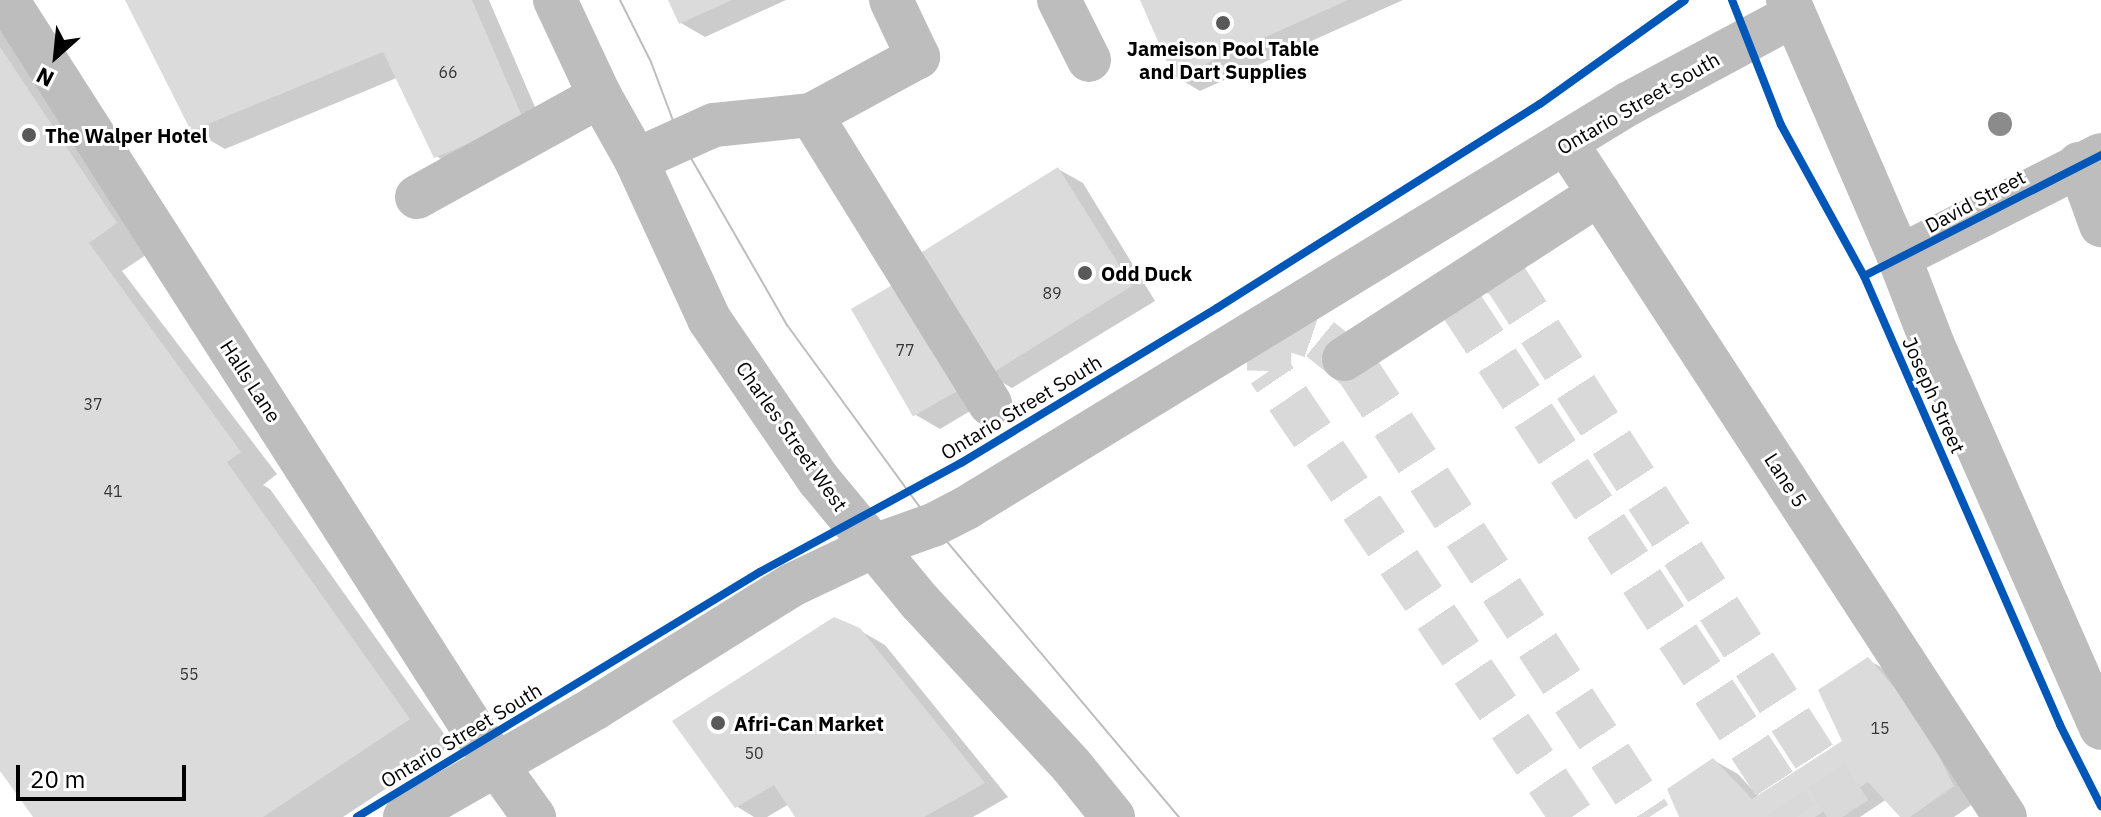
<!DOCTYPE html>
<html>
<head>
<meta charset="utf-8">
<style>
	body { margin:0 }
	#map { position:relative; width:2101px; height:817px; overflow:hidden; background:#fff; font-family:"IBM Plex Sans",sans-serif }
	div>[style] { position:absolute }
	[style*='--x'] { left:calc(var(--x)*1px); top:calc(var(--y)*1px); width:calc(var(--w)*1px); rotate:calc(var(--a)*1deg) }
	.shadow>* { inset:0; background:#0003 }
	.building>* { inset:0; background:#dbdbdb; transform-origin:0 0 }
	.minor-tunnel>* { height:44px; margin-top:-22px; transform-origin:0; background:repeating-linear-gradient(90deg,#d9d9d9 0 44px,transparent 0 66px) }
	.minor>* { height:44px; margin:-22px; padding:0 22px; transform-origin:22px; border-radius:22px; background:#bdbdbd }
	.major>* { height:44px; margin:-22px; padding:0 22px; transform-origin:22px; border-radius:22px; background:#bdbdbd }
	.tram>* { height:2px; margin:-1px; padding:0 1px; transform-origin:1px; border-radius:1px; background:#bdbdbd }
	.cycleway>* { height:8px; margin:-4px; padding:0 4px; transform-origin:4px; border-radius:4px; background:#0057b8 }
	.trees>* { width:24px; height:24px; margin:-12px; border-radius:50%; background:#8b8b8b }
	.dots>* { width:22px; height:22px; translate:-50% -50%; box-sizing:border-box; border:4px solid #fff; border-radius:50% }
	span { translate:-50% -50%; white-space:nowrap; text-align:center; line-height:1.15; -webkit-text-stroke:6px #fff; paint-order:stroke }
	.number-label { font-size:16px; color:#373737 }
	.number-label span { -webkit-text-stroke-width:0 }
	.poi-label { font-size:20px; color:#000; font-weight:700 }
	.left { translate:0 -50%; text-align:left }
	.street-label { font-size:20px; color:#000 }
	.north { position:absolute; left:16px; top:16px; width:80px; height:80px; -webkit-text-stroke:6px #fff; paint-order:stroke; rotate:207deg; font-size:22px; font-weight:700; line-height:32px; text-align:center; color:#000 }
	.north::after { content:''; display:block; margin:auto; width:28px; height:36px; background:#000; clip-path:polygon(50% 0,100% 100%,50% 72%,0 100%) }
	.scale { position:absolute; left:16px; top:765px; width:170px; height:36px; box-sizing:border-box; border:4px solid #000; border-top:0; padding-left:10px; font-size:24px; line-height:28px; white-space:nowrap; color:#000; -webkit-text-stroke:6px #fff; paint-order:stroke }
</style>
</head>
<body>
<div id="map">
	<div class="shadow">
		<i style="clip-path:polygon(127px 0,489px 0,547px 135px,460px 170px,436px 156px,399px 77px,225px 149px,192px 130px)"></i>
		<i style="clip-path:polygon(670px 0,786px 0,705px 37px,681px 23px)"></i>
		<i style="clip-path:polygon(1141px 0,1403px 0,1200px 91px,1175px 76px)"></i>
		<i style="clip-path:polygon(0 23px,158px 247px,122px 271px,277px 474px,263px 485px,270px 489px,452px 745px,343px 817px,36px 817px,0 767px)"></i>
		<i style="clip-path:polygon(1058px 169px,1083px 183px,1155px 301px,1012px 388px,987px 374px)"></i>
		<i style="clip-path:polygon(853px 310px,982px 404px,940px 429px,916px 415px)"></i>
		<i style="clip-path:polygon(859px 630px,885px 645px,1008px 797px,973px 817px,798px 817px,789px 804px,767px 817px,754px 817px,736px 806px)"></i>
		<i style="clip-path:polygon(1868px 660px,1893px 674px,1977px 801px,1954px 817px,1903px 817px,1887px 799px,1860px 817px,1681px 817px,1713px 760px,1738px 774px,1759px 797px,1844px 741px)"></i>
	</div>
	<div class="building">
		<i style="clip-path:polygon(125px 0,472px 0,524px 121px,434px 158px,383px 52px,191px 131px)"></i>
		<i style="clip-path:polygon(668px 0,732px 0,679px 24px)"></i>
		<i style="clip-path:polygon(1140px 0,1348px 0,1174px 78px)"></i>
		<i style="clip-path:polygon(0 47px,117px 223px,89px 243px,241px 452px,227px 462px,410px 719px,263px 817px,33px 817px,0 771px)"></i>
		<i style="left:1058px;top:167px;width:140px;height:170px;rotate:58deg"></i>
		<i style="left:896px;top:283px;width:124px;height:52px;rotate:60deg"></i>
		<i style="clip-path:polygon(834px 617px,860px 628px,985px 783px,924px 817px,795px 817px,774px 785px,735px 808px,672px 721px)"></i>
		<i style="clip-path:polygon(1868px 657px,1918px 715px,1954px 786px,1910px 817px,1900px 817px,1868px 782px,1815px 817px,1679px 817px,1667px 789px,1713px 758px,1752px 799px,1842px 741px,1818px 690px)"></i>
	</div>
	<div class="minor-tunnel">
		<i style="--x:1483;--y:268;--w:22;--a:21"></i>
		<i style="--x:1504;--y:276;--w:644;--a:57.17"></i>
		<i style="--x:1465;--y:280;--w:13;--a:122"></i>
		<i style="--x:1458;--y:291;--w:14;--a:78"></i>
		<i style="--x:1461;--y:305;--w:612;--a:56.8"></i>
		<i style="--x:1572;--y:817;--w:539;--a:-124.19"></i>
		<i style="--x:1269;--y:371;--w:49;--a:-88.8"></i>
		<i style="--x:1270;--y:322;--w:53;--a:18.8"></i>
		<i style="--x:1320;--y:339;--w:48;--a:39"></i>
		<i style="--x:1357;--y:369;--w:535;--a:56.81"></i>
	</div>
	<div class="minor">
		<i style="--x:7;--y:0;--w:906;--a:57.4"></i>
		<i style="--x:495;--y:763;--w:67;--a:54.2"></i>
		<i style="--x:1059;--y:0;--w:67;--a:63.4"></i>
		<i style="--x:1788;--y:0;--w:280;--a:66.6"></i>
		<i style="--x:1899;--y:257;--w:94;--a:68.9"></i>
		<i style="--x:1933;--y:345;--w:418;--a:66.3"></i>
		<i style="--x:811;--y:115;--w:340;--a:58.2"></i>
		<i style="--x:1566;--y:143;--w:804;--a:56.92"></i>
		<i style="--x:636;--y:160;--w:85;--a:-24.2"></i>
		<i style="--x:714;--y:125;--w:98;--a:-5.9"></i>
		<i style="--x:811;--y:115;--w:122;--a:-28.5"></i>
		<i style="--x:918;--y:57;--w:63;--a:-115.3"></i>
		<i style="--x:2079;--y:164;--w:65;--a:70.2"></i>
		<i style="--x:417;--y:197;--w:209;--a:-28.9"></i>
		<i style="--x:1899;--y:257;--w:226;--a:-26.8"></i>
		<i style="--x:1344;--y:359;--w:304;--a:-32.9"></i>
		<i style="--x:405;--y:817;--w:219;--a:-29.8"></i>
		<i style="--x:595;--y:708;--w:232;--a:-32"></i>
		<i style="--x:792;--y:585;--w:91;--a:-25.4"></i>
		<i style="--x:874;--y:546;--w:63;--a:-19.6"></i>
		<i style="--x:933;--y:525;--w:37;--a:-27"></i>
		<i style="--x:966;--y:508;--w:776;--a:-31.39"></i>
		<i style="--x:1628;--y:104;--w:188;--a:-28.2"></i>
	</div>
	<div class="major">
		<i style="--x:555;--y:0;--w:106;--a:64.9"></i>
		<i style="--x:600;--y:96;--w:73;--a:60.6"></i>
		<i style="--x:636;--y:160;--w:175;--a:65.3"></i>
		<i style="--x:709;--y:319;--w:195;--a:55.7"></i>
		<i style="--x:819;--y:480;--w:158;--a:50.4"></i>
		<i style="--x:920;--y:602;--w:222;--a:47.2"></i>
		<i style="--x:1071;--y:765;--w:67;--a:51.1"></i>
	</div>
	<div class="tram">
		<i style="--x:620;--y:0;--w:69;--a:63.4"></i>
		<i style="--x:651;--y:62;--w:82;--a:69.4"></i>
		<i style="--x:680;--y:139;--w:215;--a:60.1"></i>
		<i style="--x:787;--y:325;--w:248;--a:53.9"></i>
		<i style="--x:933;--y:525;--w:382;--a:49.9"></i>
	</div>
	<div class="cycleway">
		<i style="--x:1732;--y:0;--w:134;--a:68.6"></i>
		<i style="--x:1781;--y:125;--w:172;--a:61.2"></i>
		<i style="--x:1864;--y:276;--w:490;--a:66.4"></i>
		<i style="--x:2060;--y:725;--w:91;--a:63.2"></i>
		<i style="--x:1864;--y:276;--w:266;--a:-27"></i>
		<i style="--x:357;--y:817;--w:472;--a:-31.3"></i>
		<i style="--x:760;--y:572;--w:229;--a:-28.5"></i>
		<i style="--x:961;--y:463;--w:299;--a:-31.2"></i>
		<i style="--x:1217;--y:308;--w:382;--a:-32.3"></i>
		<i style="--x:1540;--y:104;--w:178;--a:-35.6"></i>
	</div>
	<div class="trees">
		<i style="left:2000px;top:124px"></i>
	</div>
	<div class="dots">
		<i style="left:1223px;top:23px;background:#595959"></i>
		<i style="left:29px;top:135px;background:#595959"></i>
		<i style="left:1085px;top:273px;background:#595959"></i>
		<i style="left:718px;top:723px;background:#595959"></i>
	</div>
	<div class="number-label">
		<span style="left:448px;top:72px">66</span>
		<span style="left:1052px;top:293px">89</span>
		<span style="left:905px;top:350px">77</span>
		<span style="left:93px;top:404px">37</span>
		<span style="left:113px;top:491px">41</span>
		<span style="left:189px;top:674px">55</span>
		<span style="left:1880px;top:728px">15</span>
		<span style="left:754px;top:753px">50</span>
	</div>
	<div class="poi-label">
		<span style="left:1223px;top:60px">Jameison Pool Table<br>and Dart Supplies</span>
		<span class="left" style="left:45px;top:135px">The Walper Hotel</span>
		<span class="left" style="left:1101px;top:273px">Odd Duck</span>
		<span class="left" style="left:734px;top:723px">Afri-Can Market</span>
	</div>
	<div class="street-label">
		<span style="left:1638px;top:103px;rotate:-30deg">Ontario Street South</span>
		<span style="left:1975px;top:201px;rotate:-28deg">David Street</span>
		<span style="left:251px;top:381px;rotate:57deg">Halls Lane</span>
		<span style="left:1934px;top:395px;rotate:66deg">Joseph Street</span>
		<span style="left:1021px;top:407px;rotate:-31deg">Ontario Street South</span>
		<span style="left:792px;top:436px;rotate:55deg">Charles Street West</span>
		<span style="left:1786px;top:480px;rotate:57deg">Lane 5</span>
		<span style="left:461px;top:735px;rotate:-31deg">Ontario Street South</span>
	</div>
	<div class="north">N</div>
	<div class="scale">20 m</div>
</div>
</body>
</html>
